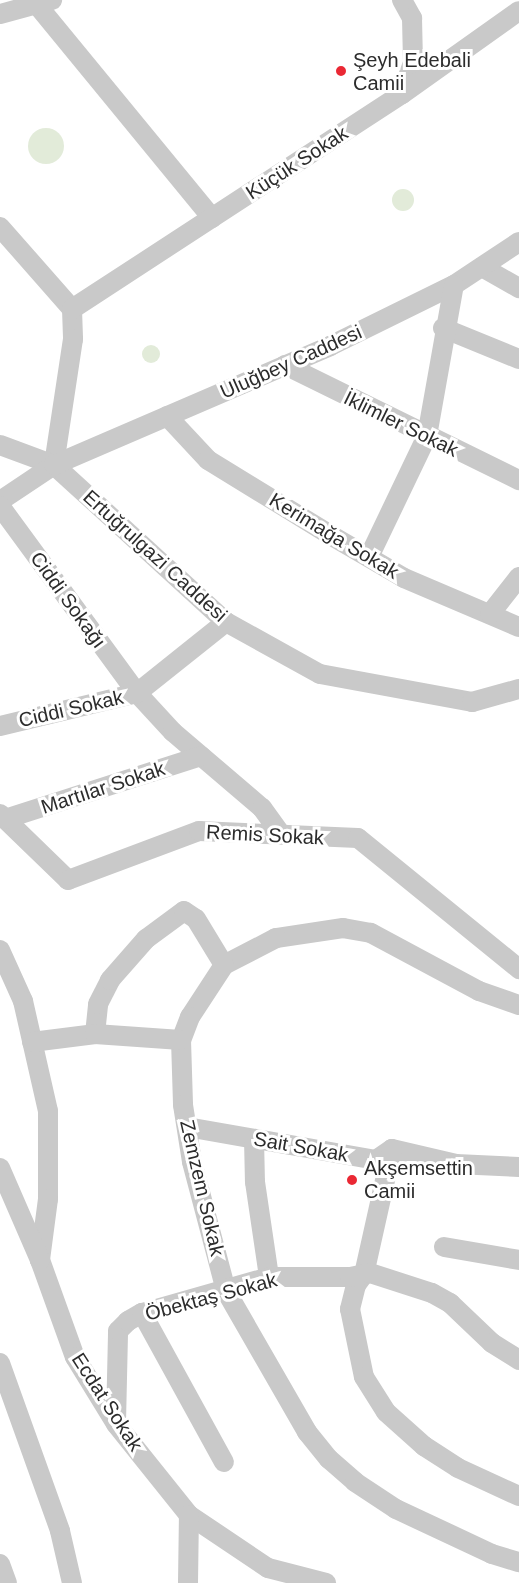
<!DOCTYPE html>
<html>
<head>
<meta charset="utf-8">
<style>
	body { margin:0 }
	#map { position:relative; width:519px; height:1583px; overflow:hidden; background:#fff; font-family:Arial,sans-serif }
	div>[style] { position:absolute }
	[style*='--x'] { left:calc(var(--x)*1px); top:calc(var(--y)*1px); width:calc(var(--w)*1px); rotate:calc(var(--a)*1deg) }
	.green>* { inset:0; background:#e2ebd9 }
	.round { border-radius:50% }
	.minor>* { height:20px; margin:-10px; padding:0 10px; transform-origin:10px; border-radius:10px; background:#c9c9c9 }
	.dots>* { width:16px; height:16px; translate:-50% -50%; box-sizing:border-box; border:3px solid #fff; border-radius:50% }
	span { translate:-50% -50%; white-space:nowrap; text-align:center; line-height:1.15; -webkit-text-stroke:6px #fff; paint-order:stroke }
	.poi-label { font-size:20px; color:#2c2c2c }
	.left { translate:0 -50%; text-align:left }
	.street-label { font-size:20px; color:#2c2c2c }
</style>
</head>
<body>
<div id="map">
	<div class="green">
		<i class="round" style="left:28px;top:128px;width:36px;height:36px"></i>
		<i class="round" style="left:392px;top:189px;width:22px;height:22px"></i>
		<i class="round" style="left:142px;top:345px;width:18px;height:18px"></i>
	</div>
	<div class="minor">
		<i style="--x:33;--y:0;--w:282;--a:50.6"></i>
		<i style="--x:402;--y:0;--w:21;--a:61"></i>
		<i style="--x:412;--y:18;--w:45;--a:88.7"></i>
		<i style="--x:413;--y:63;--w:33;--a:110"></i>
		<i style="--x:0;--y:14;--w:54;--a:-15.1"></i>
		<i style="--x:0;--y:227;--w:109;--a:48.7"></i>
		<i style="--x:72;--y:309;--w:30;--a:88"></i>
		<i style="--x:73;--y:339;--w:127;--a:98.6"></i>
		<i style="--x:482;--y:267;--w:43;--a:29.6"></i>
		<i style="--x:72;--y:309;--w:394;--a:-33.1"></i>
		<i style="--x:402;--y:94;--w:143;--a:-35.4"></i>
		<i style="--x:443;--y:328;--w:82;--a:22.2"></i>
		<i style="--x:285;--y:365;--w:261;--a:26.2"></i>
		<i style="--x:167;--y:416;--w:60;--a:47"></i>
		<i style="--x:208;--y:460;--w:140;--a:31.5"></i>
		<i style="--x:327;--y:533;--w:89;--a:30.3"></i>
		<i style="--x:404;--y:578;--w:125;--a:23.1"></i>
		<i style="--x:0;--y:445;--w:58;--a:20.3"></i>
		<i style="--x:54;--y:465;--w:233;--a:42.4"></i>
		<i style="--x:226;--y:622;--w:107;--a:29"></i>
		<i style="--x:320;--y:674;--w:155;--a:10.4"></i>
		<i style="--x:472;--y:702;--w:49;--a:-15.5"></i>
		<i style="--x:0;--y:501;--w:65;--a:-33.7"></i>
		<i style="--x:54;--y:465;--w:301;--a:-23.3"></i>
		<i style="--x:330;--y:346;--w:138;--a:-26.2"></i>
		<i style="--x:454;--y:285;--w:78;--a:-33.5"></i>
		<i style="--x:0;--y:506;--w:232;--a:53.8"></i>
		<i style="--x:137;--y:693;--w:53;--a:47.3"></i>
		<i style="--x:173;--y:732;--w:117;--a:40.5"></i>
		<i style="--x:262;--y:808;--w:31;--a:54"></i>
		<i style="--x:369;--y:557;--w:134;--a:-64.4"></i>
		<i style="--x:427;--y:436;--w:153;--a:-79.9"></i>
		<i style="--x:490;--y:614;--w:47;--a:-51.9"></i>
		<i style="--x:0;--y:726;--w:141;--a:-13.5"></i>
		<i style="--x:137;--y:693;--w:114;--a:-38.6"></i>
		<i style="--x:0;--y:814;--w:95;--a:44.1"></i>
		<i style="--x:68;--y:880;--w:140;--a:-20.5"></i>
		<i style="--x:199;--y:831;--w:159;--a:2.5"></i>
		<i style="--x:358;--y:838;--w:208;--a:39.1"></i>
		<i style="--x:5;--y:819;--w:206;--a:-17.8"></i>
		<i style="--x:0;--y:950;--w:56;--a:65.7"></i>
		<i style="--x:23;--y:1001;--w:113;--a:77.2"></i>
		<i style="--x:48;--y:1111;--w:88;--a:90"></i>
		<i style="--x:48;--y:1199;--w:62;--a:97.5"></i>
		<i style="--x:40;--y:1260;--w:103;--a:70.2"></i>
		<i style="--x:75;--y:1357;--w:79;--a:58.5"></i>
		<i style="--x:116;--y:1424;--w:117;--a:51.3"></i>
		<i style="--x:189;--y:1515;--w:95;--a:33.9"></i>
		<i style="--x:268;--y:1568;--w:60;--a:14.5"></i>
		<i style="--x:519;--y:1005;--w:42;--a:-160.7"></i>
		<i style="--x:479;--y:991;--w:123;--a:-151.8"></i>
		<i style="--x:371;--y:933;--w:28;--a:-170"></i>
		<i style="--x:343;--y:928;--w:68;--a:171.5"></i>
		<i style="--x:276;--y:938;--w:59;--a:152.6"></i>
		<i style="--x:224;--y:965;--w:62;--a:123.2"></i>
		<i style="--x:190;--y:1017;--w:25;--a:111"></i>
		<i style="--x:181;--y:1040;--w:65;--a:88.2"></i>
		<i style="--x:183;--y:1105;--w:58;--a:81"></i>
		<i style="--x:192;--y:1162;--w:133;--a:75.2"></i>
		<i style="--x:226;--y:1291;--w:163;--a:60.1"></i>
		<i style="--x:307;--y:1432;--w:35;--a:51"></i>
		<i style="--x:329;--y:1459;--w:35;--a:41"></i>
		<i style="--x:355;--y:1482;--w:49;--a:33.4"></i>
		<i style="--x:396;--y:1509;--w:106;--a:25.1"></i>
		<i style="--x:492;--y:1554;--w:28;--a:17"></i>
		<i style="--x:95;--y:1034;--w:30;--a:-84"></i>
		<i style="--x:98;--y:1004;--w:27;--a:-63"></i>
		<i style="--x:110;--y:980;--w:55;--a:-48.7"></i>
		<i style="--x:146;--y:939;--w:47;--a:-36.4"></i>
		<i style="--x:184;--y:911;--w:14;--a:34"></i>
		<i style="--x:196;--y:919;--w:54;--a:58.7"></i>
		<i style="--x:32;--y:1042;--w:64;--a:-7.2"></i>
		<i style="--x:95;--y:1034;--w:86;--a:4"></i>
		<i style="--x:187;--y:1127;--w:192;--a:9.9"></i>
		<i style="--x:376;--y:1160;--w:19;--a:-35"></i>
		<i style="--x:392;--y:1149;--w:66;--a:13.2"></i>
		<i style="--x:456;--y:1164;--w:63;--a:2.7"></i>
		<i style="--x:254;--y:1139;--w:43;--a:88.7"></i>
		<i style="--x:255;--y:1182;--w:96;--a:81.6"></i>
		<i style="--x:392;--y:1149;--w:128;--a:102.6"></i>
		<i style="--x:364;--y:1274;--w:14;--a:126"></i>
		<i style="--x:356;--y:1285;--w:25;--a:104"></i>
		<i style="--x:350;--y:1309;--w:69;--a:78.4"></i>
		<i style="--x:364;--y:1377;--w:41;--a:57.8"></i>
		<i style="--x:386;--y:1412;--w:51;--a:41.8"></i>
		<i style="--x:424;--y:1446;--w:40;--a:32.9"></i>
		<i style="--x:458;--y:1468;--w:67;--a:24.7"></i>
		<i style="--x:0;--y:1168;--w:100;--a:66.5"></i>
		<i style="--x:444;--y:1247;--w:76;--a:9.8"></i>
		<i style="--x:142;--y:1313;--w:170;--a:61.2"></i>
		<i style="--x:0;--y:1363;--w:178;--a:70.3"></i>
		<i style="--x:60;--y:1531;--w:53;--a:77"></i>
		<i style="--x:116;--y:1422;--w:91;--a:-88.7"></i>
		<i style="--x:118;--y:1331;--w:14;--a:-45"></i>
		<i style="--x:128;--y:1321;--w:16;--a:-30"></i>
		<i style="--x:142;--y:1313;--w:132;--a:-15.8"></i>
		<i style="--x:269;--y:1277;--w:81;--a:0"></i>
		<i style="--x:350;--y:1277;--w:20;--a:-11"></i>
		<i style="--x:370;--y:1273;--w:65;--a:17.9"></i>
		<i style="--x:432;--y:1293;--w:21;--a:29"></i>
		<i style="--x:450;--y:1303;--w:58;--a:43.6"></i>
		<i style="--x:492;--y:1343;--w:32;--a:32"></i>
		<i style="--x:0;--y:1564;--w:20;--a:70"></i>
		<i style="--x:188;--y:1583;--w:68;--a:-89.2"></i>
	</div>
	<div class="dots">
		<i style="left:341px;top:71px;background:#ea2834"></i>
		<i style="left:352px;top:1180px;background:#ea2834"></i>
	</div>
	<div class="poi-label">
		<span class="left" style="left:353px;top:72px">Şeyh Edebali<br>Camii</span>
		<span class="left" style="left:364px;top:1180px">Akşemsettin<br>Camii</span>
	</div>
	<div class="street-label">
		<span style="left:297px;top:163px;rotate:-33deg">Küçük Sokak</span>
		<span style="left:291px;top:362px;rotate:-24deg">Uluğbey Caddesi</span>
		<span style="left:401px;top:424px;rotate:26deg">İklimler Sokak</span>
		<span style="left:334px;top:536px;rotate:31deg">Kerimağa Sokak</span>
		<span style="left:155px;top:556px;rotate:42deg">Ertuğrulgazi Caddesi</span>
		<span style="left:68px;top:600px;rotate:54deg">Ciddi Sokağı</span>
		<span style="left:71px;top:709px;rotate:-13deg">Ciddi Sokak</span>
		<span style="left:103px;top:788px;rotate:-18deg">Martılar Sokak</span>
		<span style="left:265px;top:835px;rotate:3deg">Remis Sokak</span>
		<span style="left:301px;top:1147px;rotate:10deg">Sait Sokak</span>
		<span style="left:202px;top:1188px;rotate:77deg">Zemzem Sokak</span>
		<span style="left:211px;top:1297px;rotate:-15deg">Öbektaş Sokak</span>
		<span style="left:107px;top:1402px;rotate:57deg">Ecdat Sokak</span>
	</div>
</div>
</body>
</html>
